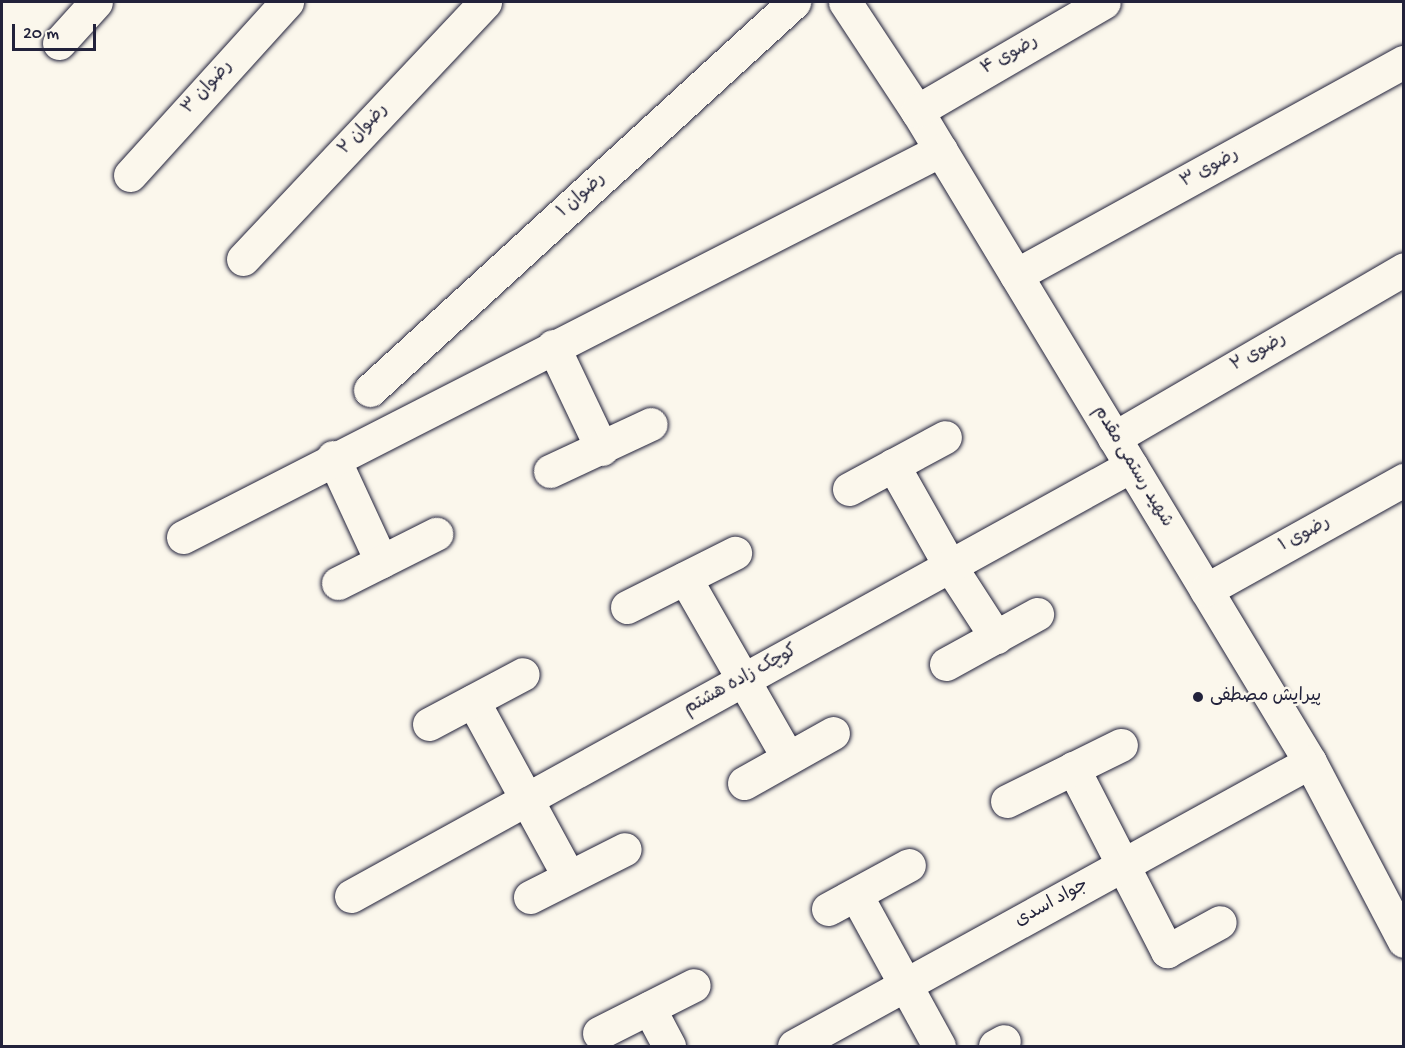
<!DOCTYPE html>
<html>
<head>
<meta charset="utf-8">
<style>
	body { margin:0 }
	#map { position:relative; width:1405px; height:1048px; overflow:hidden; background:#fbf7ec; font-family:"Gochi Hand","Playpen Sans Arabic",sans-serif }
	div>[style] { position:absolute }
	[style*='--x'] { left:calc(var(--x)*1px); top:calc(var(--y)*1px); width:calc(var(--w)*1px); rotate:calc(var(--a)*1deg) }
	.roads { filter:drop-shadow(0 0 2px #22223b) drop-shadow(0 0 2px #22223b) }
	.minor>* { height:33px; margin:-16.5px; padding:0 16.5px; transform-origin:16.5px; border-radius:16.5px; background:#fbf7ec }
	.dots>* { width:16px; height:16px; translate:-50% -50%; box-sizing:border-box; border:3px solid #fbf7ec; border-radius:50% }
	span { translate:-50% -50%; white-space:nowrap; text-align:center; line-height:1.15; -webkit-text-stroke:5px #fbf7ec; paint-order:stroke }
	.street-label { font-size:18px; color:#22223b }
	.poi-label { font-size:18px; color:#22223b }
	.left { translate:0 -50%; text-align:left }
	.frame { position:absolute; inset:0; border:3px solid #22223b; pointer-events:none }
	.scale { position:absolute; left:12px; top:24px; width:84px; height:27px; box-sizing:border-box; border:3px solid #22223b; border-top:0; padding-left:8px; font-size:18px; line-height:21px; white-space:nowrap; color:#22223b; -webkit-text-stroke:4px #fbf7ec; paint-order:stroke }
</style>
</head>
<body>
<div id="map">
	<div class="roads">
		<div class="minor">
			<i style="--x:845;--y:2;--w:131;--a:56.6"></i>
			<i style="--x:917;--y:111;--w:760;--a:58.88"></i>
			<i style="--x:1310;--y:762;--w:202;--a:62.3"></i>
			<i style="--x:59;--y:43;--w:55;--a:-47.9"></i>
			<i style="--x:917;--y:111;--w:216;--a:-30.2"></i>
			<i style="--x:130;--y:175;--w:234;--a:-47.8"></i>
			<i style="--x:243;--y:259;--w:353;--a:-46.7"></i>
			<i style="--x:1016;--y:275;--w:443;--a:-28.8"></i>
			<i style="--x:553;--y:346;--w:114;--a:64.6"></i>
			<i style="--x:370;--y:390;--w:575;--a:-42.46"></i>
			<i style="--x:1114;--y:438;--w:336;--a:-30.2"></i>
			<i style="--x:333;--y:457;--w:115;--a:65.2"></i>
			<i style="--x:893;--y:465;--w:116;--a:60.6"></i>
			<i style="--x:950;--y:566;--w:85;--a:57.1"></i>
			<i style="--x:550;--y:471;--w:111;--a:-25"></i>
			<i style="--x:849;--y:489;--w:109;--a:-28.4"></i>
			<i style="--x:183;--y:537;--w:851;--a:-27.05"></i>
			<i style="--x:685;--y:578;--w:207;--a:60.2"></i>
			<i style="--x:338;--y:583;--w:110;--a:-26.6"></i>
			<i style="--x:1206;--y:590;--w:227;--a:-29.1"></i>
			<i style="--x:627;--y:607;--w:121;--a:-26.6"></i>
			<i style="--x:946;--y:664;--w:104;--a:-28.8"></i>
			<i style="--x:473;--y:701;--w:200;--a:61.4"></i>
			<i style="--x:429;--y:724;--w:106;--a:-28"></i>
			<i style="--x:1073;--y:768;--w:206;--a:62.8"></i>
			<i style="--x:1167;--y:951;--w:60;--a:-28.7"></i>
			<i style="--x:744;--y:783;--w:102;--a:-29.3"></i>
			<i style="--x:1007;--y:801;--w:127;--a:-26.2"></i>
			<i style="--x:856;--y:895;--w:172;--a:61.2"></i>
			<i style="--x:351;--y:896;--w:891;--a:-28.87"></i>
			<i style="--x:530;--y:897;--w:106;--a:-26.8"></i>
			<i style="--x:828;--y:909;--w:92;--a:-28.5"></i>
			<i style="--x:649;--y:1008;--w:43;--a:62.2"></i>
			<i style="--x:599;--y:1033;--w:106;--a:-26.8"></i>
			<i style="--x:794;--y:1046;--w:589;--a:-28.83"></i>
			<i style="--x:995;--y:1046;--w:10;--a:-29"></i>
		</div>
	</div>
	<div class="dots">
		<i style="left:1198px;top:697px;background:#22223b"></i>
	</div>
	<div class="street-label">
		<span style="left:1010px;top:56px;rotate:-30deg">رضوی ۴</span>
		<span style="left:208px;top:88px;rotate:-48deg">رضوان ۳</span>
		<span style="left:364px;top:130px;rotate:-47deg">رضوان ۲</span>
		<span style="left:1210px;top:169px;rotate:-29deg">رضوی ۳</span>
		<span style="left:582px;top:196px;rotate:-42deg">رضوان ۱</span>
		<span style="left:1259px;top:353px;rotate:-30deg">رضوی ۲</span>
		<span style="left:1132px;top:467px;rotate:59deg">شهید رستمی مقدم</span>
		<span style="left:1305px;top:535px;rotate:-29deg">رضوی ۱</span>
		<span style="left:741px;top:681px;rotate:-29deg">کوچک زاده هشتم</span>
		<span style="left:1052px;top:904px;rotate:-29deg">جواد اسدی</span>
	</div>
	<div class="poi-label">
		<span class="left" style="left:1210px;top:697px">پیرایش مصطفی</span>
	</div>
	<div class="frame"></div>
	<div class="scale">20 m</div>
</div>
</body>
</html>
